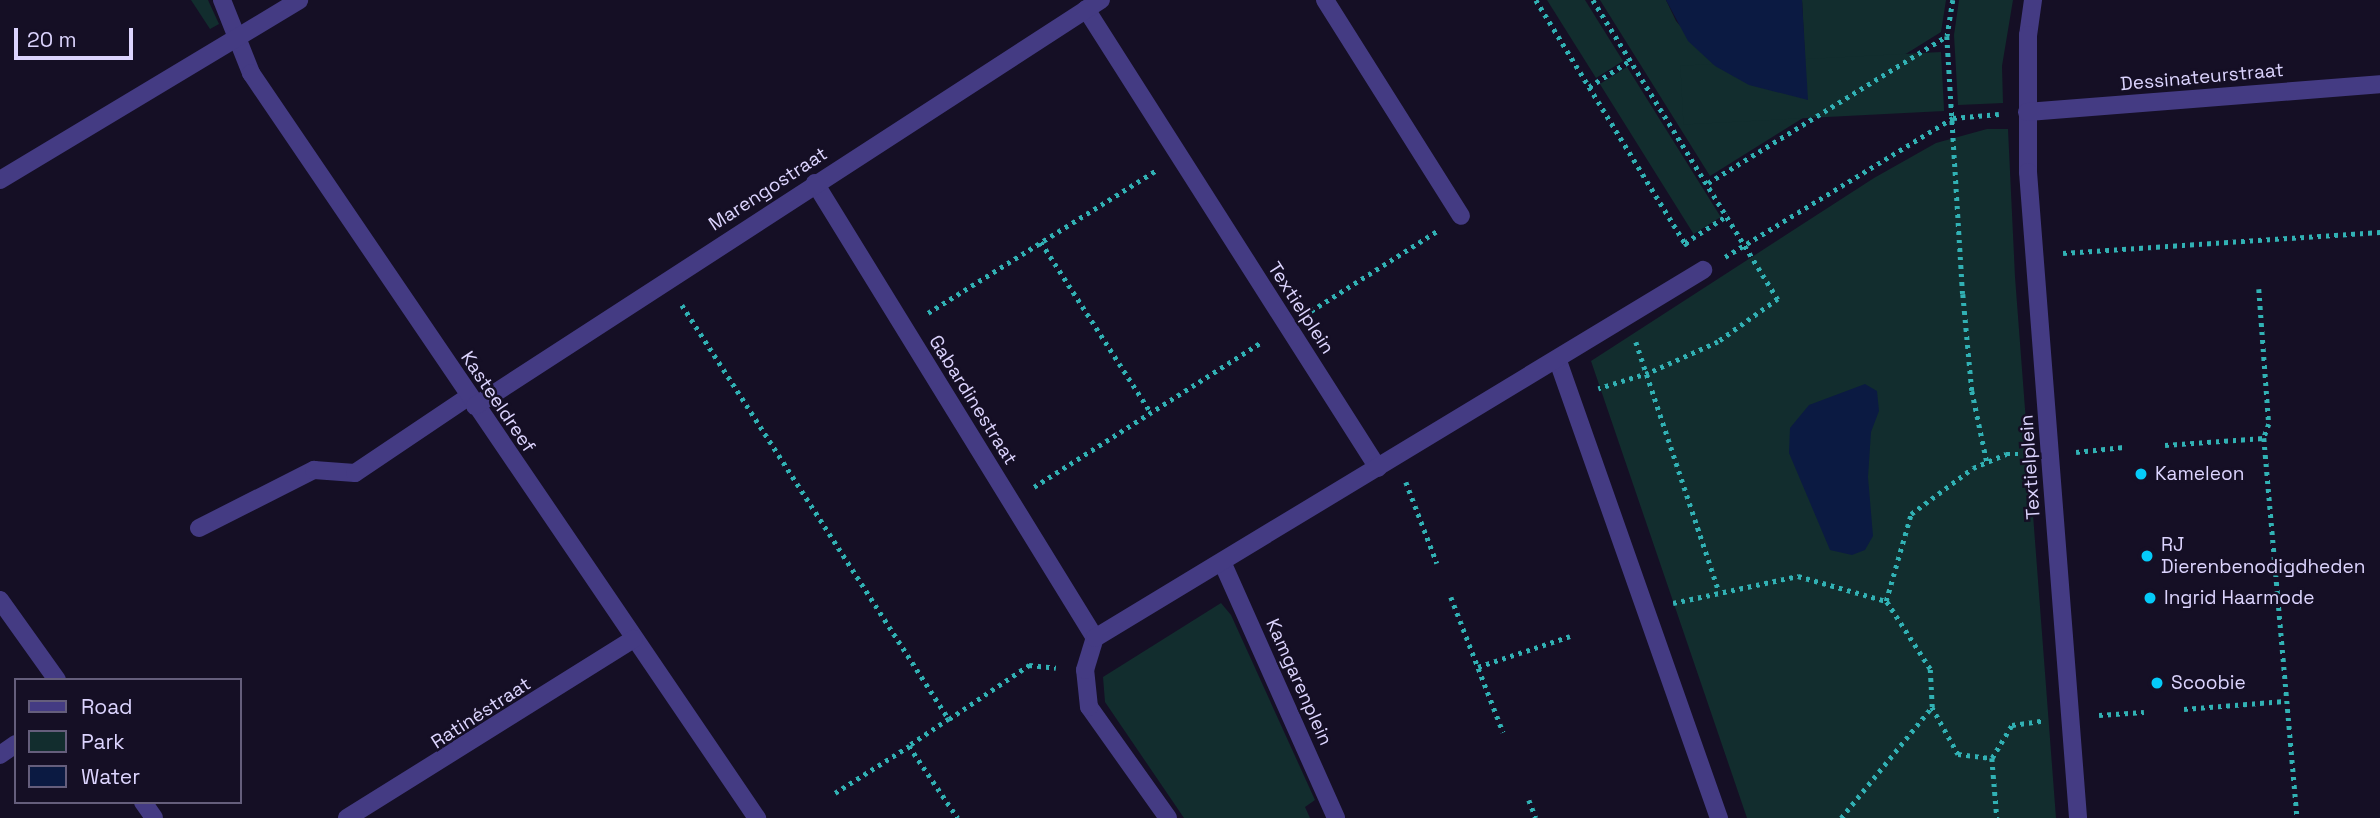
<!DOCTYPE html>
<html>
<head>
<meta charset="utf-8">
<style>
	body { margin:0 }
	#map { position:relative; width:2380px; height:818px; overflow:hidden; background:#150f25; font-family:"Space Grotesk",sans-serif }
	div>[style] { position:absolute }
	[style*='--x'] { left:calc(var(--x)*1px); top:calc(var(--y)*1px); width:calc(var(--w)*1px); rotate:calc(var(--a)*1deg) }
	.green>* { inset:0; background:#122d2e; transform-origin:0 0 }
	.water>* { inset:0; background:#0b1a42 }
	.path>* { height:4.5px; margin-top:-2.25px; transform-origin:0; background:repeating-linear-gradient(90deg,#31b1b4 0 3.5px,transparent 0 8.5px) }
	.lane>* { height:18px; margin:-9px; padding:0 9px; transform-origin:9px; border-radius:9px; background:#443b83 }
	.street>* { height:18px; margin:-9px; padding:0 9px; transform-origin:9px; border-radius:9px; background:#443b83 }
	.dots>* { width:19px; height:19px; translate:-50% -50%; box-sizing:border-box; border:4px solid #150f25; border-radius:50% }
	span { translate:-50% -50%; white-space:nowrap; text-align:center; line-height:1.15; -webkit-text-stroke:5px #150f25; paint-order:stroke }
	.street-label { font-size:19px; color:#dcd4fe }
	.poi-label { font-size:19px; color:#dcd4fe }
	.left { translate:0 -50%; text-align:left }
	.legend { position:absolute; left:14px; top:678px; width:228px; height:126px; box-sizing:border-box; background:#150f25; border:2px solid #655e7c; margin:0; padding:9px 12px; list-style:none; font-size:21px; color:#dcd4fe }
	.legend li { display:flex; align-items:center; gap:14px; height:35px }
	.legend b { width:35px; border:2px solid #655e7c }
	.scale { position:absolute; left:14px; top:28px; width:119px; height:32px; box-sizing:border-box; border:4px solid #dcd4fe; border-top:0; padding-left:9px; font-size:21px; line-height:24px; white-space:nowrap; color:#dcd4fe; -webkit-text-stroke:5px #150f25; paint-order:stroke }
</style>
</head>
<body>
<div id="map">
	<div class="green">
		<i style="clip-path:polygon(191px 0,208px 0,219px 24px,210px 29px)"></i>
		<i style="clip-path:polygon(1547px 0,1585px 0,1623px 61px,1596px 78px)"></i>
		<i style="clip-path:polygon(1600px 0,1666px 0,1676px 21px,1715px 66px,1749px 85px,1807px 99px,1802px 0,1946px 0,1941px 32px,1710px 176px)"></i>
		<i style="clip-path:polygon(1959px 0,2013px 0,2002px 66px,2003px 103px,1958px 105px,1954px 35px)"></i>
		<i style="left:1941px;top:52px;width:59px;height:261px;rotate:87deg"></i>
		<i style="left:1627px;top:67px;width:177px;height:32px;rotate:58deg"></i>
		<i style="clip-path:polygon(1987px 129px,2008px 129px,2015px 277px,2056px 818px,1747px 818px,1591px 361px,1874px 178px,1936px 143px)"></i>
		<i style="clip-path:polygon(1221px 603px,1231px 615px,1315px 800px,1305px 807px,1310px 818px,1184px 818px,1105px 702px,1103px 677px)"></i>
	</div>
	<div class="water">
		<i style="clip-path:polygon(1666px 0,1802px 0,1808px 100px,1749px 85px,1715px 66px,1688px 41px)"></i>
		<i style="clip-path:polygon(1865px 384px,1877px 391px,1879px 411px,1871px 432px,1868px 477px,1873px 536px,1865px 550px,1852px 555px,1830px 550px,1789px 453px,1790px 428px,1809px 405px)"></i>
	</div>
	<div class="path">
		<i style="--x:1536;--y:0;--w:285;--a:58.5"></i>
		<i style="--x:1593;--y:0;--w:352;--a:58.3"></i>
		<i style="--x:1778;--y:299;--w:74;--a:144.4"></i>
		<i style="--x:1718;--y:342;--w:76;--a:155.8"></i>
		<i style="--x:1649;--y:373;--w:53;--a:162.6"></i>
		<i style="--x:1953;--y:0;--w:36;--a:99"></i>
		<i style="--x:1947;--y:36;--w:258;--a:86.5"></i>
		<i style="--x:1963;--y:294;--w:97;--a:84.7"></i>
		<i style="--x:1972;--y:391;--w:73;--a:78.1"></i>
		<i style="--x:1589;--y:87;--w:50;--a:-32.7"></i>
		<i style="--x:1708;--y:183;--w:281;--a:-31.6"></i>
		<i style="--x:1041;--y:242;--w:203;--a:57.2"></i>
		<i style="--x:1687;--y:246;--w:4;--a:-124"></i>
		<i style="--x:1685;--y:243;--w:51;--a:-33.1"></i>
		<i style="--x:2063;--y:253;--w:318;--a:-3.8"></i>
		<i style="--x:1725;--y:257;--w:267;--a:-31.4"></i>
		<i style="--x:1953;--y:118;--w:46;--a:-5"></i>
		<i style="--x:2259;--y:289;--w:135;--a:85.8"></i>
		<i style="--x:2269;--y:424;--w:15;--a:110"></i>
		<i style="--x:2264;--y:438;--w:381;--a:85"></i>
		<i style="--x:682;--y:305;--w:493;--a:57.2"></i>
		<i style="--x:949;--y:719;--w:48;--a:146"></i>
		<i style="--x:1311;--y:311;--w:149;--a:-32.4"></i>
		<i style="--x:928;--y:313;--w:268;--a:-32"></i>
		<i style="--x:1636;--y:342;--w:262;--a:71.6"></i>
		<i style="--x:2165;--y:445;--w:99;--a:-4"></i>
		<i style="--x:2076;--y:452;--w:48;--a:-5.9"></i>
		<i style="--x:1406;--y:482;--w:87;--a:69.1"></i>
		<i style="--x:1034;--y:487;--w:270;--a:-32.5"></i>
		<i style="--x:1451;--y:597;--w:145;--a:68.9"></i>
		<i style="--x:1673;--y:603;--w:128;--a:-12.2"></i>
		<i style="--x:1798;--y:576;--w:91;--a:15.9"></i>
		<i style="--x:1478;--y:667;--w:97;--a:-18.6"></i>
		<i style="--x:1932;--y:707;--w:38;--a:-93"></i>
		<i style="--x:1930;--y:669;--w:81;--a:-122.9"></i>
		<i style="--x:1886;--y:601;--w:91;--a:-74"></i>
		<i style="--x:1911;--y:514;--w:77;--a:-36.6"></i>
		<i style="--x:1973;--y:468;--w:36;--a:-23"></i>
		<i style="--x:2006;--y:454;--w:16;--a:0"></i>
		<i style="--x:2184;--y:709;--w:101;--a:-4.5"></i>
		<i style="--x:2099;--y:715;--w:45;--a:-3.8"></i>
		<i style="--x:949;--y:719;--w:97;--a:-34"></i>
		<i style="--x:1029;--y:665;--w:27;--a:6"></i>
		<i style="--x:1992;--y:758;--w:39;--a:-59"></i>
		<i style="--x:2012;--y:725;--w:30;--a:-8"></i>
		<i style="--x:835;--y:793;--w:88;--a:-32.4"></i>
		<i style="--x:909;--y:746;--w:87;--a:55.8"></i>
		<i style="--x:1529;--y:800;--w:19;--a:69"></i>
		<i style="--x:1841;--y:818;--w:144;--a:-50.7"></i>
		<i style="--x:1932;--y:707;--w:54;--a:61"></i>
		<i style="--x:1958;--y:754;--w:34;--a:7"></i>
		<i style="--x:1992;--y:758;--w:60;--a:85.2"></i>
	</div>
	<div class="lane">
		<i style="--x:1325;--y:0;--w:255;--a:57.8"></i>
		<i style="--x:199;--y:528;--w:129;--a:-26.8"></i>
		<i style="--x:314;--y:470;--w:41;--a:4.2"></i>
		<i style="--x:355;--y:473;--w:136;--a:-33.9"></i>
	</div>
	<div class="street">
		<i style="--x:222;--y:0;--w:79;--a:68.3"></i>
		<i style="--x:251;--y:73;--w:901;--a:55.82"></i>
		<i style="--x:2033;--y:0;--w:35;--a:98"></i>
		<i style="--x:2028;--y:35;--w:137;--a:90"></i>
		<i style="--x:2028;--y:172;--w:648;--a:85.57"></i>
		<i style="--x:1086;--y:9;--w:544;--a:57.54"></i>
		<i style="--x:2027;--y:112;--w:354;--a:-4.5"></i>
		<i style="--x:0;--y:180;--w:349;--a:-31"></i>
		<i style="--x:815;--y:183;--w:534;--a:58.39"></i>
		<i style="--x:1558;--y:361;--w:485;--a:70.6"></i>
		<i style="--x:475;--y:406;--w:746;--a:-32.97"></i>
		<i style="--x:1223;--y:564;--w:278;--a:66"></i>
		<i style="--x:0;--y:600;--w:98;--a:54.5"></i>
		<i style="--x:0;--y:755;--w:19;--a:-35"></i>
		<i style="--x:143;--y:802;--w:19;--a:55"></i>
		<i style="--x:347;--y:818;--w:338;--a:-32"></i>
		<i style="--x:1168;--y:818;--w:136;--a:-125.4"></i>
		<i style="--x:1089;--y:707;--w:37;--a:-96"></i>
		<i style="--x:1085;--y:670;--w:34;--a:-73"></i>
		<i style="--x:1095;--y:638;--w:711;--a:-31.18"></i>
	</div>
	<div class="dots">
		<i style="left:2141px;top:474px;background:#05cbf9"></i>
		<i style="left:2147px;top:556px;background:#05cbf9"></i>
		<i style="left:2150px;top:598px;background:#05cbf9"></i>
		<i style="left:2157px;top:683px;background:#05cbf9"></i>
	</div>
	<div class="street-label">
		<span style="left:2202px;top:77px;rotate:-5deg">Dessinateurstraat</span>
		<span style="left:768px;top:189px;rotate:-33deg">Marengostraat</span>
		<span style="left:1301px;top:308px;rotate:57deg">Textielplein</span>
		<span style="left:973px;top:400px;rotate:58deg">Gabardinestraat</span>
		<span style="left:498px;top:402px;rotate:56deg">Kasteeldreef</span>
		<span style="left:2030px;top:467px;rotate:-94deg">Textielplein</span>
		<span style="left:1299px;top:682px;rotate:66deg">Kamgarenplein</span>
		<span style="left:481px;top:713px;rotate:-33deg">Ratinéstraat</span>
	</div>
	<div class="poi-label">
		<span class="left" style="left:2155px;top:474px">Kameleon</span>
		<span class="left" style="left:2161px;top:556px">RJ<br>Dierenbenodigdheden</span>
		<span class="left" style="left:2164px;top:598px">Ingrid Haarmode</span>
		<span class="left" style="left:2171px;top:683px">Scoobie</span>
	</div>
	<ul class="legend">
	<li><b style="height:9px;background:#443b83"></b>Road</li>
	<li><b style="height:19px;background:#122d2e"></b>Park</li>
	<li><b style="height:19px;background:#0b1a42"></b>Water</li>
	</ul>
	<div class="scale">20 m</div>
</div>
</body>
</html>
